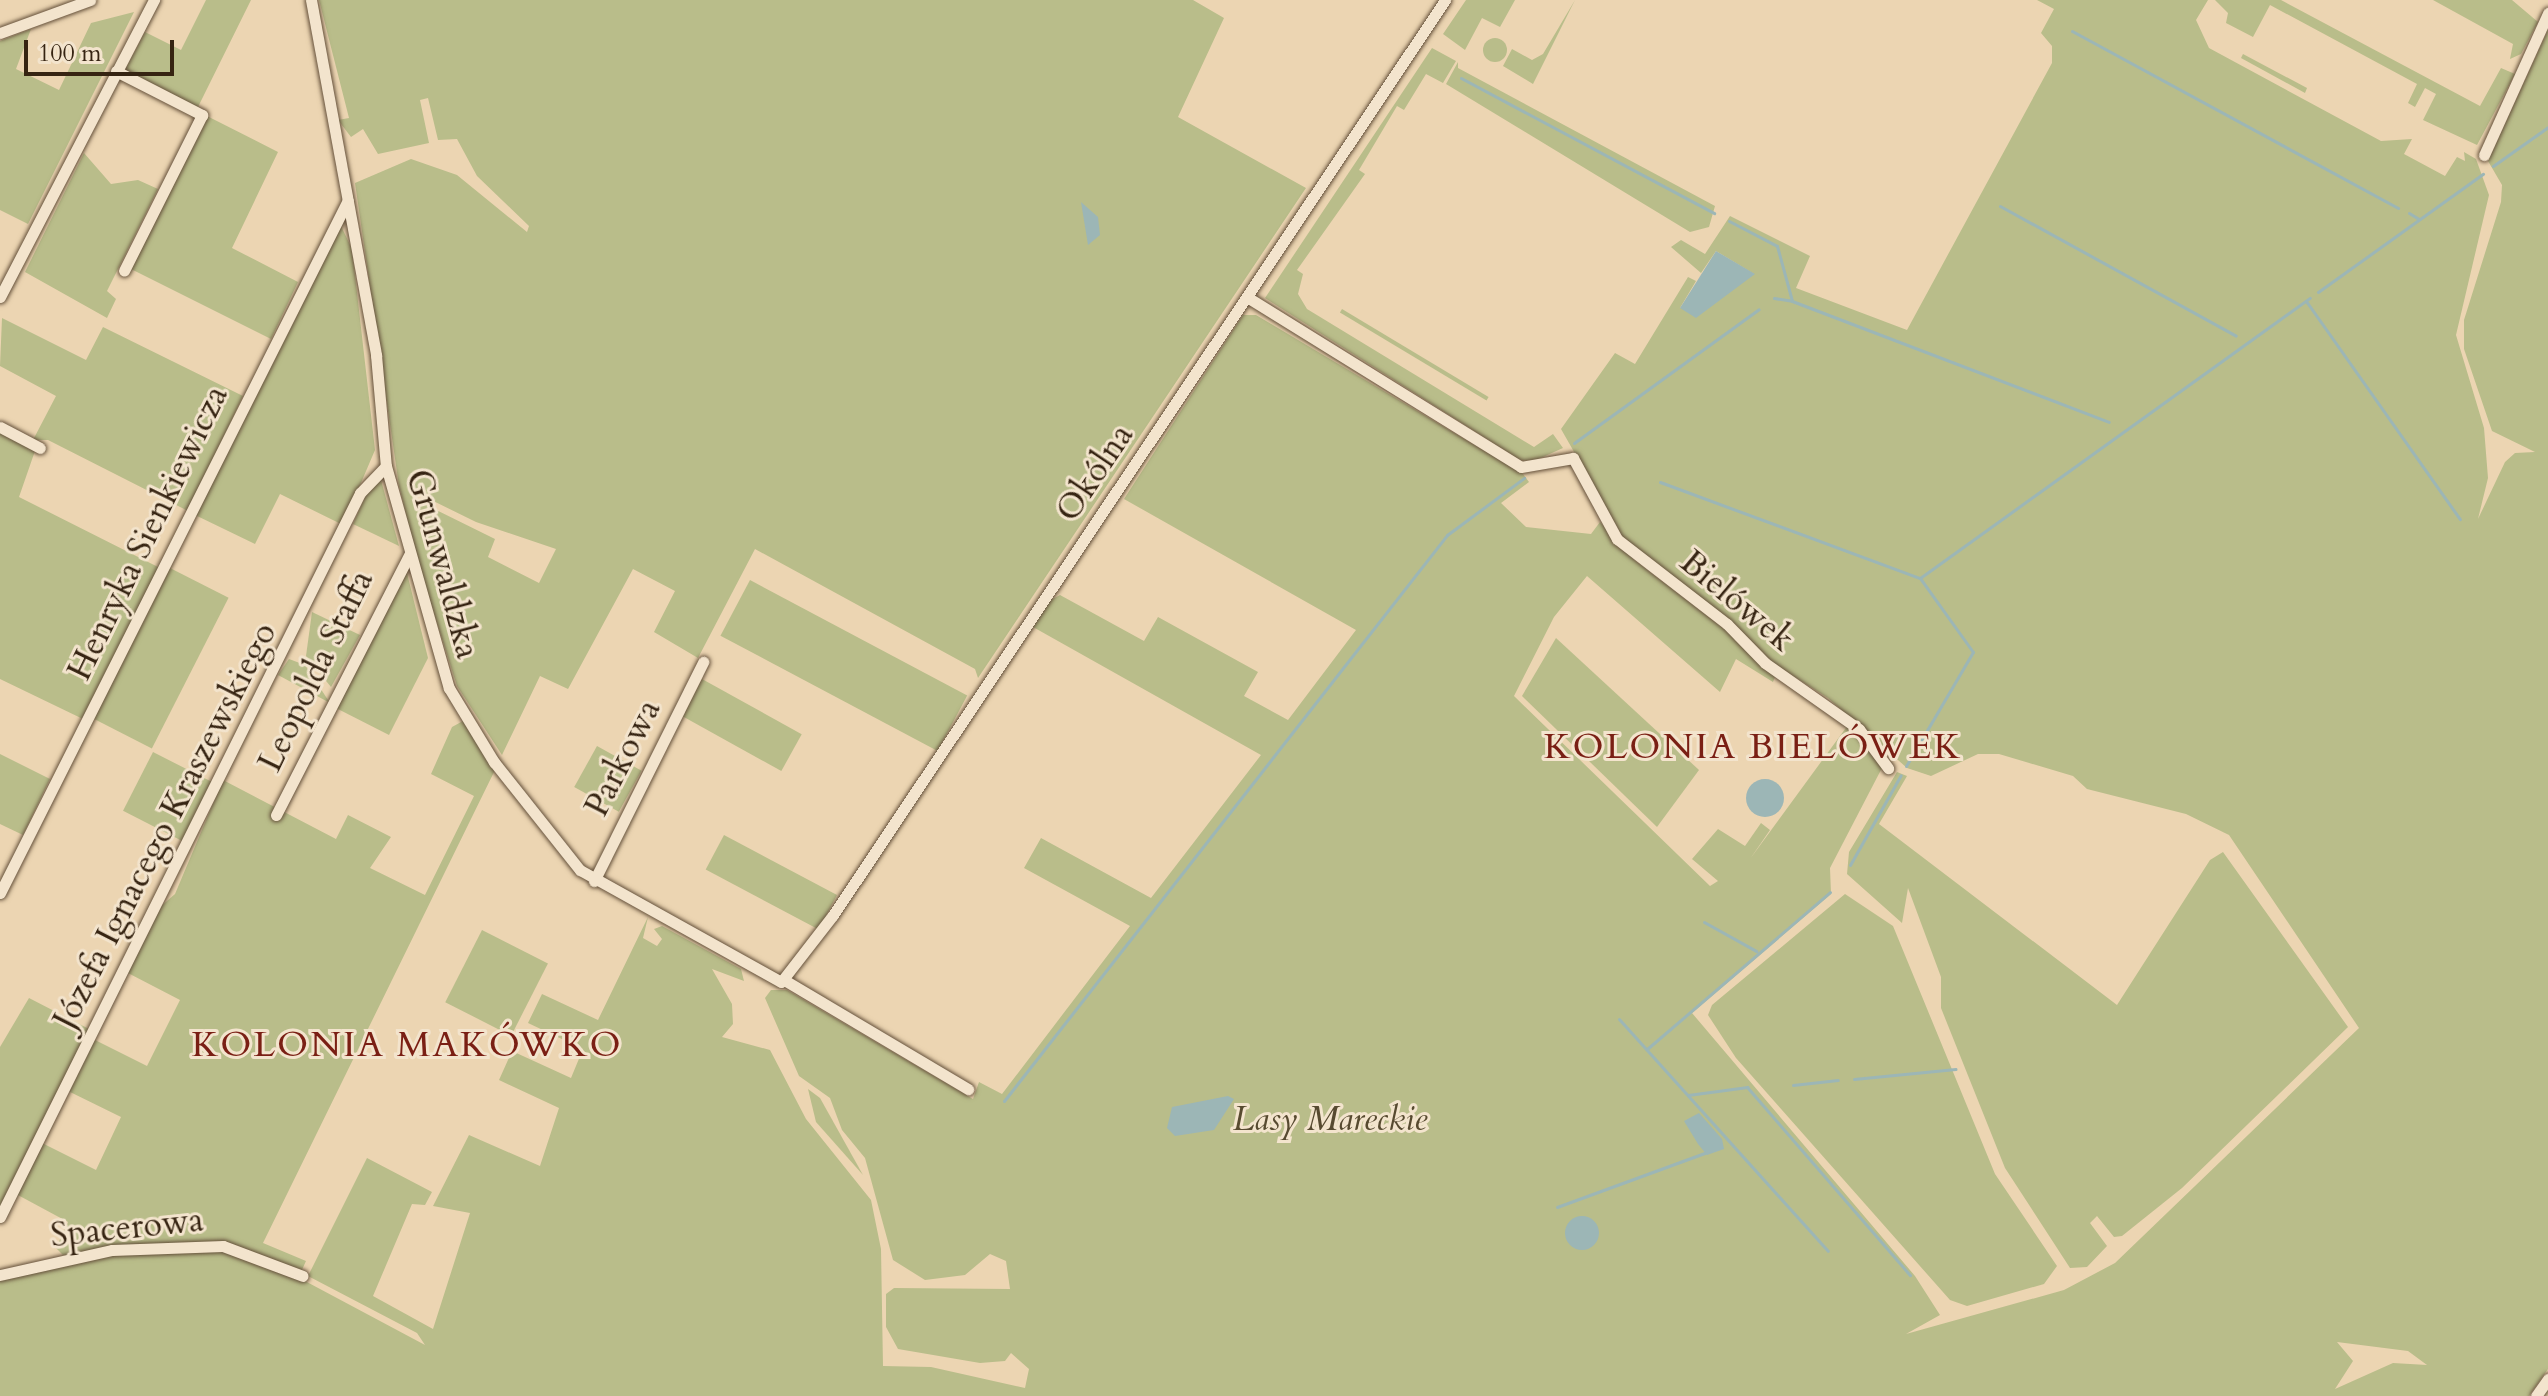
<!DOCTYPE html>
<html>
<head>
<meta charset="utf-8">
<style>
	body { margin:0 }
	#map { position:relative; width:2548px; height:1396px; overflow:hidden; background:#ecd5b2; font-family:Cardo,serif }
	div>[style] { position:absolute }
	[style*='--x'] { left:calc(var(--x)*1px); top:calc(var(--y)*1px); width:calc(var(--w)*1px); rotate:calc(var(--a)*1deg) }
	.green>* { inset:0; background:#b9bd8a; transform-origin:0 0 }
	.round { border-radius:50% }
	.water>* { inset:0; background:#9cb6b6 }
	.stream>* { height:3px; margin:-1.5px; padding:0 1.5px; transform-origin:1.5px; border-radius:1.5px; background:#9cb6b6 }
	.roads { filter:drop-shadow(0 0 2px #64503a) drop-shadow(0 0 2px #64503a) }
	.street>* { height:11px; margin:-5.5px; padding:0 5.5px; transform-origin:5.5px; border-radius:5.5px; background:#f3e4cd }
	span { translate:-50% -50%; white-space:nowrap; text-align:center; line-height:1.15; -webkit-text-stroke:6px #f3e4cd; paint-order:stroke }
	.street-label { font-size:34px; color:#362412 }
	.park-label { font-size:34px; color:#574a30; font-style:italic }
	.neighbourhood-label { font-size:36px; color:#7a1f14; letter-spacing:2px }
	.scale { position:absolute; left:24px; top:40px; width:150px; height:36px; box-sizing:border-box; border:4px solid #362412; border-top:0; padding-left:10px; font-size:24px; line-height:28px; white-space:nowrap; color:#362412; -webkit-text-stroke:6px #f3e4cd; paint-order:stroke }
</style>
</head>
<body>
<div id="map">
	<div class="green">
		<i style="clip-path:polygon(206px 0,251px 0,197px 109px,124px 72px,145px 32px,181px 50px)"></i>
		<i style="clip-path:polygon(evenodd,319px 0,1193px 0,1224px 18px,1178px 117px,1306px 188px,978px 678px,975px 669px,755px 549px,698px 658px,654px 632px,675px 591px,633px 569px,568px 689px,540px 676px,502px 755px,457px 686px,419px 566px,399px 486px,355px 183px,411px 159px,457px 175px,527px 232px,529px 226px,477px 176px,457px 139px,438px 140px,428px 98px,420px 100px,429px 143px,378px 154px,363px 129px,351px 137px,338px 120px,349px 118px,319px 0,415px 492px,476px 522px,556px 549px,539px 583px,488px 557px,495px 539px,416px 500px,415px 492px)"></i>
		<i style="clip-path:polygon(1466px 0,1515px 0,1500px 27px,1482px 18px,1465px 50px,1443px 34px)"></i>
		<i style="clip-path:polygon(1575px 0,1533px 84px,1503px 66px,1512px 49px,1532px 60px,1543px 54px)"></i>
		<i style="clip-path:polygon(evenodd,2037px 0,2208px 0,2196px 20px,2209px 48px,2381px 141px,2412px 139px,2404px 154px,2445px 176px,2457px 157px,2465px 161px,2464px 152px,2476px 159px,2489px 195px,2456px 335px,2484px 428px,2488px 478px,2478px 519px,2505px 462px,2515px 453px,2535px 452px,2492px 431px,2464px 349px,2464px 320px,2501px 202px,2502px 185px,2488px 161px,2548px 30px,2548px 1369px,2529px 1396px,0 1396px,0 1280px,78px 1258px,212px 1248px,260px 1257px,425px 1345px,417px 1333px,308px 1276px,367px 1158px,432px 1192px,425px 1205px,412px 1204px,373px 1296px,433px 1329px,470px 1213px,433px 1206px,469px 1135px,540px 1166px,559px 1108px,499px 1080px,512px 1051px,571px 1078px,583px 1049px,528px 1023px,542px 994px,598px 1020px,648px 917px,643px 938px,657px 946px,662px 939px,654px 929px,662px 926px,741px 969px,744px 981px,712px 969px,732px 1004px,733px 1024px,722px 1037px,770px 1050px,806px 1119px,871px 1200px,881px 1249px,883px 1366px,931px 1367px,1025px 1388px,1029px 1369px,1011px 1353px,1005px 1361px,980px 1363px,898px 1349px,886px 1327px,886px 1294px,894px 1288px,1010px 1289px,1006px 1261px,990px 1254px,965px 1275px,925px 1280px,893px 1260px,865px 1158px,842px 1130px,830px 1098px,799px 1076px,765px 998px,771px 990px,787px 990px,973px 1099px,979px 1082px,1002px 1094px,1130px 926px,1024px 868px,1041px 838px,1151px 898px,1261px 755px,1033px 627px,1049px 601px,1060px 595px,1144px 641px,1158px 617px,1258px 672px,1244px 696px,1288px 720px,1356px 630px,1124px 499px,1243px 315px,1256px 315px,1523px 474px,1529px 482px,1501px 503px,1526px 527px,1591px 534px,1600px 522px,1633px 559px,1745px 645px,1775px 677px,1773px 682px,1736px 659px,1720px 692px,1587px 576px,1554px 617px,1514px 696px,1710px 886px,1718px 881px,1692px 859px,1718px 829px,1745px 846px,1761px 823px,1770px 830px,1750px 859px,1848px 725px,1883px 766px,1830px 868px,1831px 894px,1692px 1013px,1915px 1276px,1940px 1315px,1906px 1334px,2064px 1290px,2115px 1263px,2359px 1028px,2229px 835px,2186px 814px,2087px 789px,2073px 776px,1999px 754px,1978px 754px,1931px 776px,1907px 768px,1828px 698px,1768px 660px,1627px 545px,1561px 429px,1615px 353px,1635px 364px,1688px 277px,1696px 281px,1680px 308px,1754px 274px,1716px 251px,1701px 273px,1671px 247px,1681px 240px,1705px 254px,1730px 216px,1810px 256px,1796px 288px,1907px 330px,2052px 63px,2052px 46px,2041px 33px,2054px 9px,2037px 0,2337px 1342px,2408px 1351px,2427px 1365px,2393px 1363px,2335px 1389px,2353px 1361px,2337px 1342px)"></i>
		<i style="clip-path:polygon(2215px 0,2281px 0,2480px 106px,2501px 68px,2515px 74px,2477px 145px,2423px 120px,2436px 94px,2425px 88px,2415px 107px,2408px 103px,2417px 84px,2270px 5px,2253px 37px,2226px 23px,2228px 13px)"></i>
		<i style="clip-path:polygon(2433px 0,2512px 0,2538px 22px,2521px 54px,2510px 59px,2513px 44px)"></i>
		<i style="clip-path:polygon(134px 12px,28px 224px,0 210px,0 41px,31px 29px,16px 69px,59px 90px,91px 23px)"></i>
		<i class="round" style="left:1483px;top:38px;width:24px;height:24px"></i>
		<i style="clip-path:polygon(1432px 48px,1456px 61px,1443px 83px,1426px 74px,1404px 110px,1397px 106px,1359px 170px,1365px 174px,1297px 270px,1303px 274px,1298px 294px,1307px 309px,1534px 447px,1553px 434px,1563px 448px,1534px 461px,1520px 460px,1265px 298px)"></i>
		<i style="clip-path:polygon(2243px 54px,2307px 88px,2305px 93px,2241px 58px)"></i>
		<i style="clip-path:polygon(1458px 62px,1458px 68px,1715px 206px,1709px 227px,1690px 232px,1446px 84px)"></i>
		<i style="clip-path:polygon(207px 116px,278px 152px,232px 248px,298px 282px,271px 339px,131px 269px)"></i>
		<i style="clip-path:polygon(84px 153px,111px 184px,138px 180px,158px 189px,107px 291px,116px 299px,107px 318px,25px 272px)"></i>
		<i style="clip-path:polygon(341px 226px,352px 249px,375px 450px,343px 525px,280px 494px,255px 544px,193px 514px)"></i>
		<i style="left:1342px;top:309px;width:171px;height:4px;rotate:31deg"></i>
		<i style="clip-path:polygon(2px 318px,86px 360px,103px 327px,243px 396px,188px 511px,48px 440px,33px 440px,56px 396px,0 366px)"></i>
		<i style="clip-path:polygon(0 430px,36px 448px,19px 497px,160px 568px,85px 720px,0 679px)"></i>
		<i style="clip-path:polygon(373px 479px,381px 480px,399px 546px,353px 524px)"></i>
		<i style="clip-path:polygon(405px 565px,428px 658px,389px 735px,334px 707px)"></i>
		<i style="left:168px;top:567px;width:68px;height:169px;rotate:27deg"></i>
		<i style="left:750px;top:580px;width:246px;height:63px;rotate:28deg"></i>
		<i style="clip-path:polygon(312px 612px,360px 635px,331px 687px,306px 656px)"></i>
		<i style="clip-path:polygon(1556px 638px,1699px 770px,1657px 827px,1522px 696px)"></i>
		<i style="clip-path:polygon(289px 659px,305px 665px,330px 703px,278px 675px)"></i>
		<i style="left:702px;top:679px;width:114px;height:42px;rotate:29deg"></i>
		<i style="clip-path:polygon(463px 721px,495px 770px,263px 1243px,306px 1261px,301px 1272px,229px 1244px,63px 1255px,56px 1248px,68px 1222px,16px 1194px,40px 1142px,96px 1170px,121px 1117px,66px 1090px,91px 1038px,147px 1066px,180px 1000px,126px 972px,159px 908px,175px 894px,223px 780px,336px 839px,348px 815px,391px 837px,370px 868px,425px 895px,474px 796px,431px 774px,452px 727px)"></i>
		<i style="left:597px;top:746px;width:51px;height:47px;rotate:29deg"></i>
		<i style="left:153px;top:752px;width:68px;height:66px;rotate:27deg"></i>
		<i style="clip-path:polygon(0 754px,50px 779px,23px 835px,0 824px)"></i>
		<i style="clip-path:polygon(1897px 772px,1907px 776px,1879px 824px,2117px 1005px,2210px 860px,2223px 852px,2348px 1027px,2182px 1188px,2122px 1236px,2114px 1237px,2097px 1216px,2090px 1223px,2107px 1246px,2087px 1267px,2070px 1268px,2005px 1168px,1941px 1008px,1941px 977px,1908px 888px,1902px 923px,1847px 874px,1849px 852px)"></i>
		<i style="left:724px;top:835px;width:128px;height:39px;rotate:28deg"></i>
		<i style="clip-path:polygon(1845px 894px,1893px 926px,1995px 1174px,2057px 1266px,2044px 1284px,1967px 1306px,1950px 1300px,1736px 1058px,1708px 1015px,1712px 1005px)"></i>
		<i style="left:482px;top:930px;width:74px;height:81px;rotate:27deg"></i>
		<i style="clip-path:polygon(29px 998px,89px 1029px,0 1210px,0 1047px)"></i>
		<i style="clip-path:polygon(808px 1089px,820px 1098px,863px 1175px,816px 1122px)"></i>
	</div>
	<div class="water">
		<i style="clip-path:polygon(1081px 202px,1098px 217px,1100px 235px,1088px 245px)"></i>
		<i style="clip-path:polygon(1716px 251px,1755px 274px,1696px 318px,1680px 308px)"></i>
		<i class="round" style="left:1746px;top:779px;width:38px;height:38px"></i>
		<i style="clip-path:polygon(1228px 1096px,1234px 1099px,1214px 1130px,1175px 1136px,1167px 1128px,1172px 1107px)"></i>
		<i style="clip-path:polygon(1699px 1113px,1722px 1139px,1724px 1149px,1707px 1155px,1698px 1144px,1684px 1121px)"></i>
		<i class="round" style="left:1565px;top:1216px;width:34px;height:34px"></i>
	</div>
	<div class="stream">
		<i style="--x:2072;--y:31;--w:371;--a:28.5"></i>
		<i style="--x:1461;--y:78;--w:287;--a:28.1"></i>
		<i style="--x:2493;--y:166;--w:67;--a:-35.3"></i>
		<i style="--x:2000;--y:206;--w:269;--a:28.8"></i>
		<i style="--x:2409;--y:213;--w:12;--a:31"></i>
		<i style="--x:1729;--y:221;--w:54;--a:27.5"></i>
		<i style="--x:1777;--y:246;--w:57;--a:74.7"></i>
		<i style="--x:1792;--y:301;--w:339;--a:20.9"></i>
		<i style="--x:2318;--y:292;--w:203;--a:-35.6"></i>
		<i style="--x:1774;--y:298;--w:18;--a:9"></i>
		<i style="--x:2306;--y:301;--w:267;--a:54.8"></i>
		<i style="--x:1574;--y:443;--w:228;--a:-35.9"></i>
		<i style="--x:1660;--y:482;--w:277;--a:20.3"></i>
		<i style="--x:1920;--y:578;--w:480;--a:-35.7"></i>
		<i style="--x:1906;--y:766;--w:132;--a:-59.6"></i>
		<i style="--x:1973;--y:652;--w:91;--a:-125.6"></i>
		<i style="--x:1850;--y:865;--w:103;--a:-60.5"></i>
		<i style="--x:1704;--y:922;--w:60;--a:29.1"></i>
		<i style="--x:1619;--y:1019;--w:312;--a:48"></i>
		<i style="--x:1647;--y:1049;--w:241;--a:-40.6"></i>
		<i style="--x:1854;--y:1079;--w:102;--a:-5.6"></i>
		<i style="--x:1793;--y:1085;--w:45;--a:-6.3"></i>
		<i style="--x:1688;--y:1095;--w:60;--a:-7.7"></i>
		<i style="--x:1747;--y:1087;--w:249;--a:49.1"></i>
		<i style="--x:1004;--y:1101;--w:719;--a:-51.95"></i>
		<i style="--x:1447;--y:535;--w:96;--a:-36.5"></i>
		<i style="--x:1557;--y:1207;--w:160;--a:-20.1"></i>
	</div>
	<div class="roads">
		<div class="street">
			<i style="--x:311;--y:0;--w:361;--a:79.6"></i>
			<i style="--x:376;--y:355;--w:111;--a:84.9"></i>
			<i style="--x:386;--y:466;--w:231;--a:74.2"></i>
			<i style="--x:449;--y:688;--w:87;--a:58.7"></i>
			<i style="--x:494;--y:762;--w:138;--a:51.5"></i>
			<i style="--x:580;--y:870;--w:230;--a:29.1"></i>
			<i style="--x:781;--y:982;--w:85;--a:-52.2"></i>
			<i style="--x:833;--y:915;--w:1101;--a:-56.22"></i>
			<i style="--x:0;--y:33;--w:96;--a:-20.1"></i>
			<i style="--x:116;--y:71;--w:97;--a:27.1"></i>
			<i style="--x:202;--y:115;--w:174;--a:116.6"></i>
			<i style="--x:2484;--y:155;--w:156;--a:-65.7"></i>
			<i style="--x:0;--y:297;--w:335;--a:-62.6"></i>
			<i style="--x:1247;--y:297;--w:322;--a:31.8"></i>
			<i style="--x:1521;--y:467;--w:53;--a:-9.8"></i>
			<i style="--x:1573;--y:458;--w:92;--a:61.5"></i>
			<i style="--x:1617;--y:539;--w:139;--a:37.7"></i>
			<i style="--x:1727;--y:624;--w:54;--a:45.7"></i>
			<i style="--x:1765;--y:663;--w:115;--a:35.1"></i>
			<i style="--x:1859;--y:729;--w:49;--a:53.4"></i>
			<i style="--x:0;--y:427;--w:45;--a:27.7"></i>
			<i style="--x:276;--y:815;--w:294;--a:-62.9"></i>
			<i style="--x:594;--y:881;--w:245;--a:-63.5"></i>
			<i style="--x:0;--y:893;--w:775;--a:-63.34"></i>
			<i style="--x:786;--y:981;--w:212;--a:30.7"></i>
			<i style="--x:0;--y:1217;--w:809;--a:-63.56"></i>
			<i style="--x:360;--y:493;--w:37;--a:-46"></i>
			<i style="--x:0;--y:1275;--w:115;--a:-12.6"></i>
			<i style="--x:112;--y:1250;--w:111;--a:-2.1"></i>
			<i style="--x:223;--y:1246;--w:85;--a:20.6"></i>
			<i style="--x:2536;--y:1396;--w:21;--a:-55"></i>
		</div>
	</div>
	<div class="street-label">
		<span style="left:1095px;top:473px;rotate:-56deg">Okólna</span>
		<span style="left:148px;top:533px;rotate:-64deg">Henryka Sienkiewicza</span>
		<span style="left:443px;top:564px;rotate:75deg">Grunwaldzka</span>
		<span style="left:1737px;top:601px;rotate:40deg">Bielówek</span>
		<span style="left:316px;top:671px;rotate:-64deg">Leopolda Staffa</span>
		<span style="left:623px;top:758px;rotate:-63deg">Parkowa</span>
		<span style="left:165px;top:826px;rotate:-63deg">Józefa Ignacego Kraszewskiego</span>
		<span style="left:127px;top:1228px;rotate:-6deg">Spacerowa</span>
	</div>
	<div class="park-label">
		<span style="left:1330px;top:1120px">Lasy Mareckie</span>
	</div>
	<div class="neighbourhood-label">
		<span style="left:1753px;top:747px">KOLONIA BIELÓWEK</span>
		<span style="left:407px;top:1045px">KOLONIA MAKÓWKO</span>
	</div>
	<div class="scale">100 m</div>
</div>
</body>
</html>
